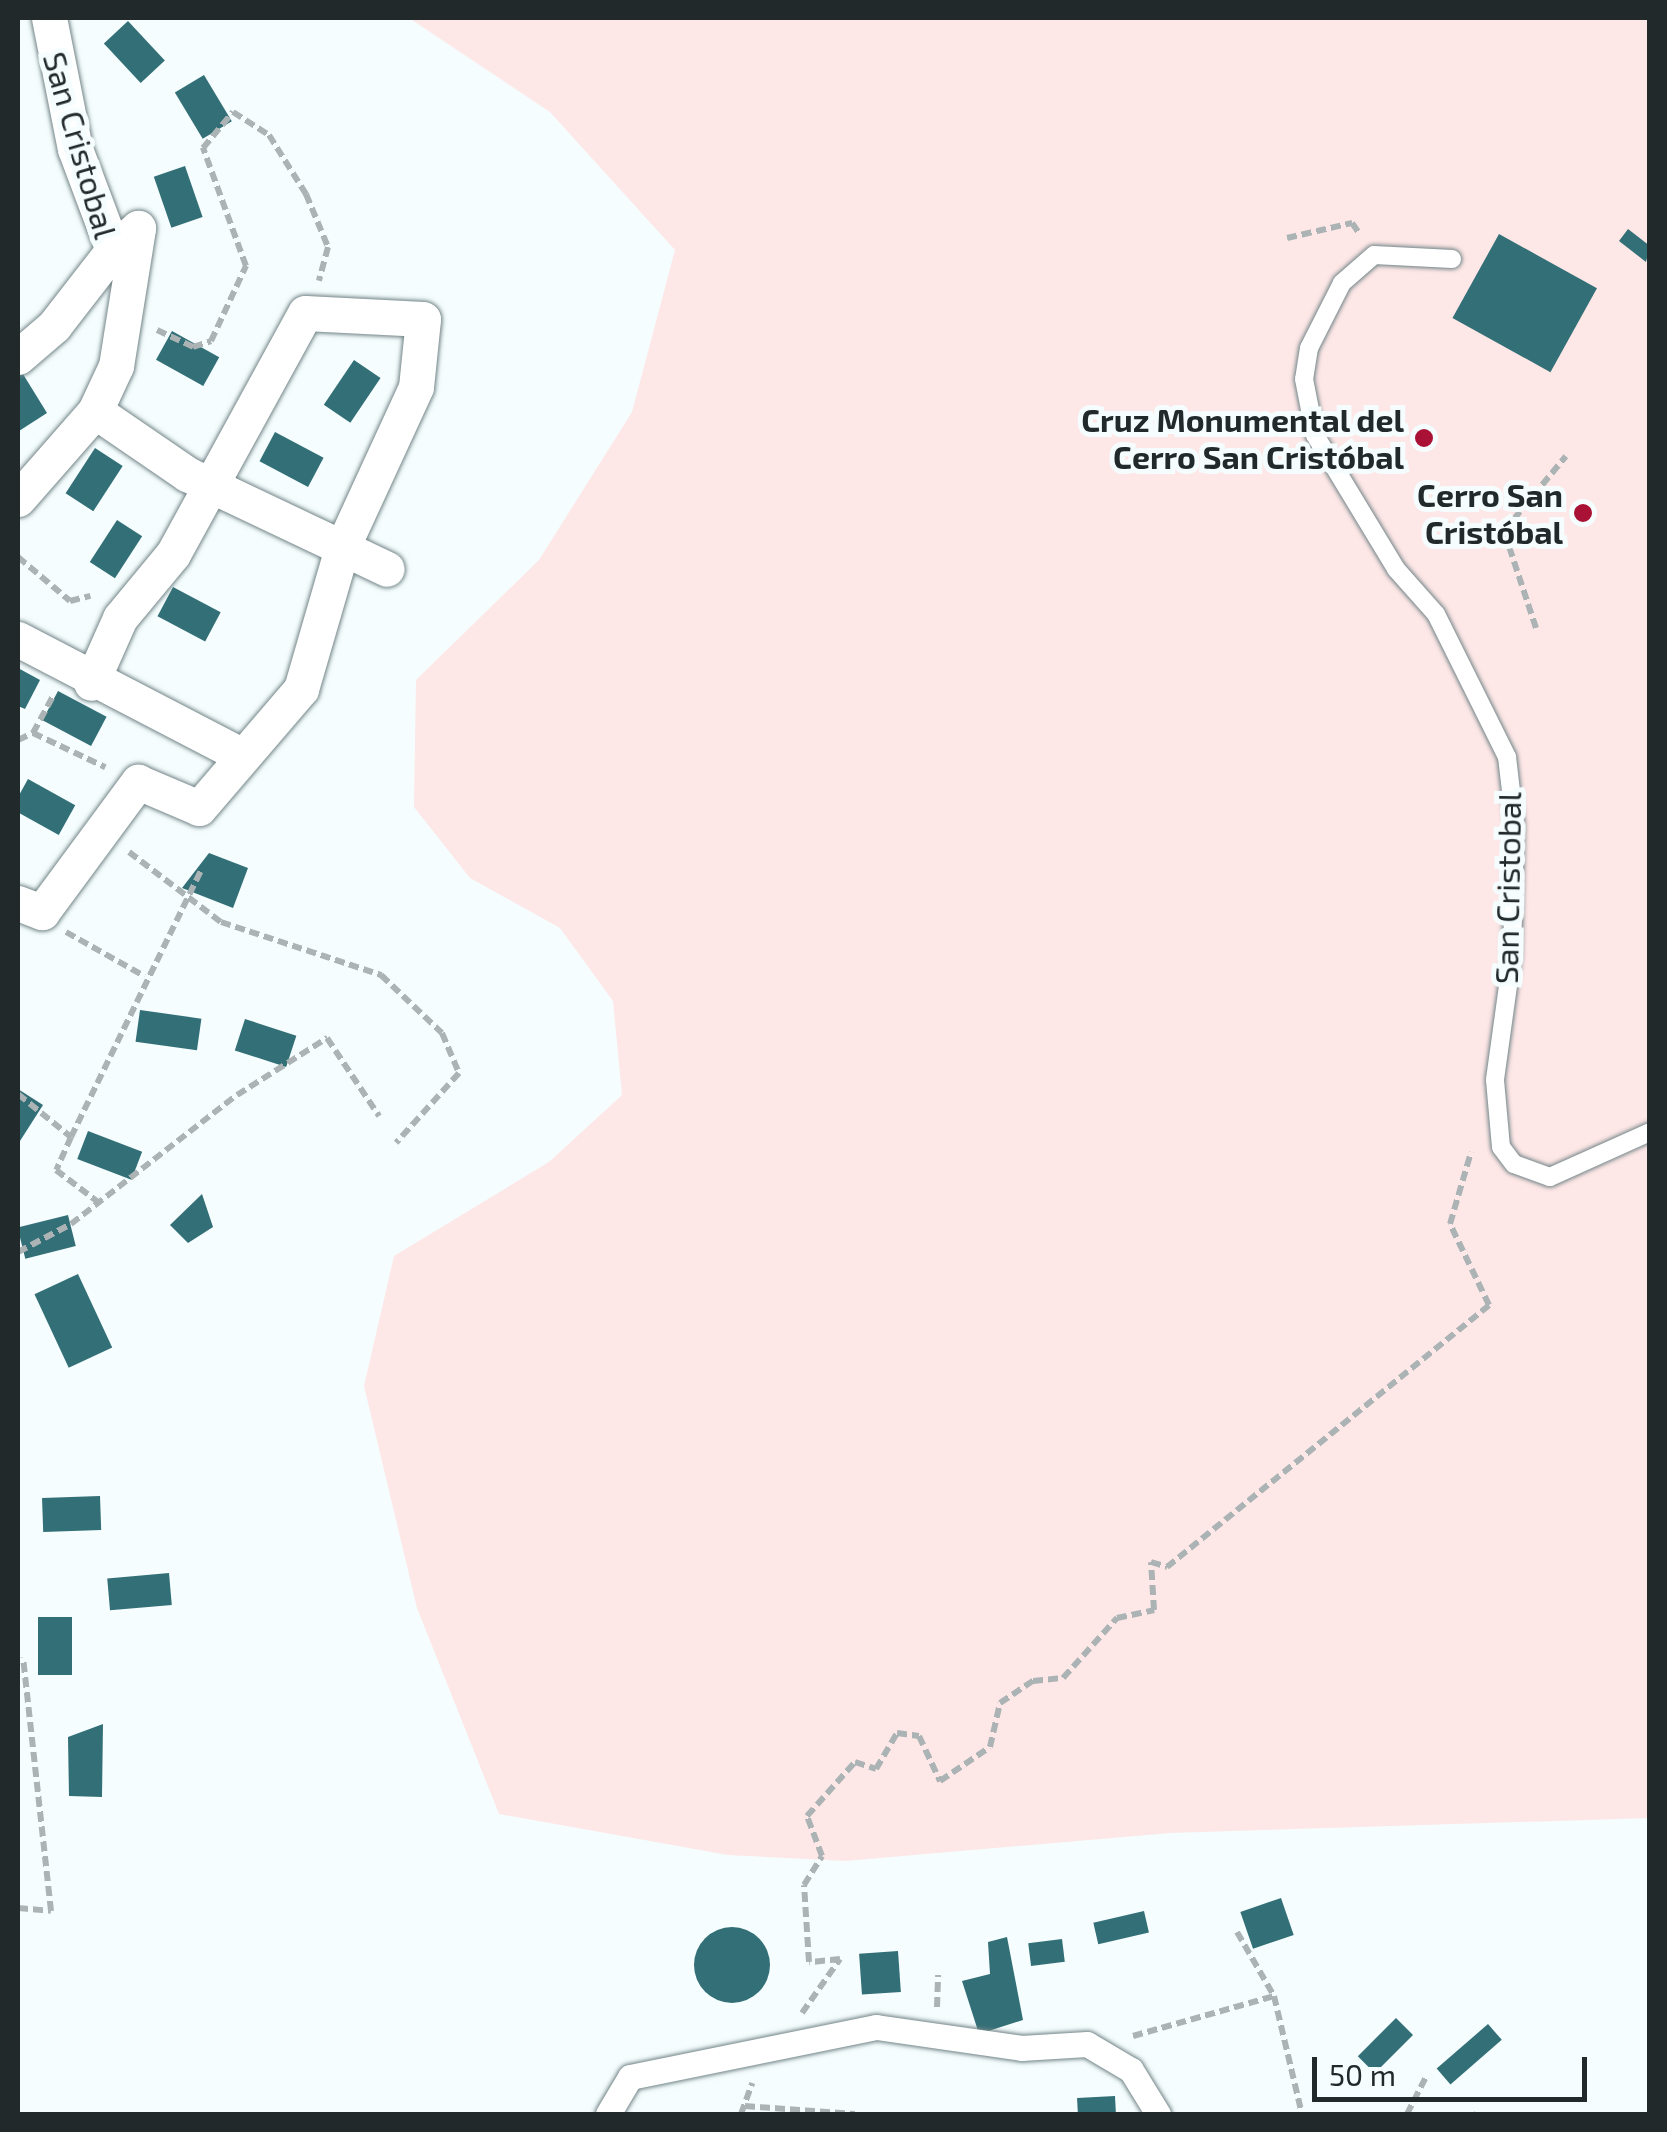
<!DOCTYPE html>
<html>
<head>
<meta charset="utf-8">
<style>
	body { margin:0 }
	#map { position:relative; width:1667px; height:2132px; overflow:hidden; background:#f5fdfe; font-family:"Exo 2",sans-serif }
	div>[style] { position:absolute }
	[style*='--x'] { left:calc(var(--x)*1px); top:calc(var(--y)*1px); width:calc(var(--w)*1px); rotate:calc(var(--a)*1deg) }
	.green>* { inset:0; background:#fee7e7 }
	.building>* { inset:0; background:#336f77; transform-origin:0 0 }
	.round { border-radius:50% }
	.path>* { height:6px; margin-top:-3px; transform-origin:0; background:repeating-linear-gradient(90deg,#abb3b4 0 10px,transparent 0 15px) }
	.roads { filter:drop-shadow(0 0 2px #738588) drop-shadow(0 0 2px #738588) }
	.service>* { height:18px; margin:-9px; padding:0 9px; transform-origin:9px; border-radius:9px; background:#fff }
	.pedestrian>* { height:25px; margin:-12.5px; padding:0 12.5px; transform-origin:12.5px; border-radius:12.5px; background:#fff }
	.minor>* { height:35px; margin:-17.5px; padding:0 17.5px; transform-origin:17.5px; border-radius:17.5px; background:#fff }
	.dots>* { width:28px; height:28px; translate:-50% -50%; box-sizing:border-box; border:5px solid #f5fdfe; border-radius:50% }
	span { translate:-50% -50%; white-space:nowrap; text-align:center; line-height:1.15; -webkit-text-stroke:10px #f5fdfe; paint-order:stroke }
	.street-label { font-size:32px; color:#21292a }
	.poi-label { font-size:32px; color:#21292a; font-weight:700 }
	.right { translate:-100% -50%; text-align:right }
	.frame { position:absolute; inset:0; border:20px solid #21292a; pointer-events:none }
	.scale { position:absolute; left:1312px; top:2057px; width:275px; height:45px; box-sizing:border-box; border:5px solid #21292a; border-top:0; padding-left:12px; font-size:30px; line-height:35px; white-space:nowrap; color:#21292a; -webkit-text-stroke:8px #f5fdfe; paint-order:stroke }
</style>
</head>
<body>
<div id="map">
	<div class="green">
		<i style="clip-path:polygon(409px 18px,1649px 18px,1649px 1818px,1170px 1833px,845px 1861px,728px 1855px,499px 1814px,417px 1608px,364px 1386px,394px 1256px,549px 1162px,622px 1095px,613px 1001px,560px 928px,470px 878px,414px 807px,416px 680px,539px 560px,632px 412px,675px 250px,550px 112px)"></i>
	</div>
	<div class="building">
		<i style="left:128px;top:21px;width:54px;height:33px;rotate:47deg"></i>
		<i style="left:204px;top:75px;width:54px;height:34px;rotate:59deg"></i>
		<i style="left:185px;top:166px;width:54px;height:33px;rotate:71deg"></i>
		<i style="clip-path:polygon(1628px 229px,1650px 246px,1646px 262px,1619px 241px)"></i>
		<i style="left:1499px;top:234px;width:112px;height:96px;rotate:29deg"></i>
		<i style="left:172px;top:331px;width:54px;height:33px;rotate:29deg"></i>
		<i style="left:354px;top:360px;width:32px;height:54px;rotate:34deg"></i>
		<i style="clip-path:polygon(18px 366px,47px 413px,19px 431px,18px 428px)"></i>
		<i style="left:275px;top:432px;width:55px;height:33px;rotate:28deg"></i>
		<i style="left:95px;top:448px;width:33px;height:54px;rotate:33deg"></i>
		<i style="left:117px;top:520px;width:30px;height:50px;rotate:33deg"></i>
		<i style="left:173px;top:587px;width:54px;height:33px;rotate:28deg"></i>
		<i style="clip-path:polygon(18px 668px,40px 680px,25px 709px,18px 706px)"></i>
		<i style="left:58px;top:691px;width:55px;height:33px;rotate:28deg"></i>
		<i style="left:28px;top:779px;width:54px;height:34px;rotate:29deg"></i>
		<i style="clip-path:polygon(209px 853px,248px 868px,233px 908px,182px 888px)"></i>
		<i style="left:140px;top:1010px;width:62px;height:32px;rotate:8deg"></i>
		<i style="left:245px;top:1019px;width:54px;height:33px;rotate:18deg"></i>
		<i style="clip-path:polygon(18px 1089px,43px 1105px,20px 1141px,18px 1140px)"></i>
		<i style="left:88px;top:1131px;width:58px;height:30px;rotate:21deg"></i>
		<i style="clip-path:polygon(202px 1194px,213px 1227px,188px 1243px,170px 1225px)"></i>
		<i style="left:68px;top:1215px;width:32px;height:52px;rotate:76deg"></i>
		<i style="left:78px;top:1274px;width:81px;height:48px;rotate:65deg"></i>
		<i style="left:100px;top:1496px;width:34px;height:58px;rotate:88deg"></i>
		<i style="left:169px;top:1573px;width:32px;height:62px;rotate:85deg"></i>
		<i style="left:38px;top:1617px;width:34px;height:58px"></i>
		<i style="clip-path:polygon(103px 1724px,102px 1797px,69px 1796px,68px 1737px)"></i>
		<i style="left:1281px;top:1898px;width:39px;height:43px;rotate:71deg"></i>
		<i style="left:1144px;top:1911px;width:22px;height:52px;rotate:77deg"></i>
		<i class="round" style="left:694px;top:1927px;width:76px;height:76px"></i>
		<i style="clip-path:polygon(1007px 1937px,1023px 2020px,979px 2034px,962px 1981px,990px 1974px,988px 1942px)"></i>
		<i style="left:1062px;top:1939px;width:23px;height:34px;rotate:83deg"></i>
		<i style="left:898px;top:1951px;width:41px;height:39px;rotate:86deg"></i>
		<i style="left:1396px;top:2018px;width:24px;height:54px;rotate:45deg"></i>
		<i style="left:1488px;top:2024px;width:21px;height:68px;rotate:49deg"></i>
		<i style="left:1115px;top:2096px;width:18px;height:38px;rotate:87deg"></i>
	</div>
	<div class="path">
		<i style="--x:1287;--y:238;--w:67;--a:-13"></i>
		<i style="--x:1352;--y:223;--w:12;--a:55"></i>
		<i style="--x:157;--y:330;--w:40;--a:25"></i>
		<i style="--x:193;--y:347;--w:19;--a:-18"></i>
		<i style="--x:211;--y:341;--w:83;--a:-65"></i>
		<i style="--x:246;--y:266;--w:126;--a:-110"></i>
		<i style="--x:203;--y:148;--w:47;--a:-50.2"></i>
		<i style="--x:233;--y:112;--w:43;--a:32.6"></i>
		<i style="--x:269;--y:135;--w:70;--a:57.9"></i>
		<i style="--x:306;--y:194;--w:57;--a:67.5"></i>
		<i style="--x:328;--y:247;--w:35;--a:105"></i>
		<i style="--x:18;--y:557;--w:68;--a:40.2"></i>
		<i style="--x:70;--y:601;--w:21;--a:-14"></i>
		<i style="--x:1536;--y:628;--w:102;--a:-108.3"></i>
		<i style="--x:1504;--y:531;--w:97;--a:-50.4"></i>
		<i style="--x:33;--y:733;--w:80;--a:25.3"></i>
		<i style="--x:18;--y:740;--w:17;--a:-25"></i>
		<i style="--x:33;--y:733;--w:42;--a:-61.6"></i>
		<i style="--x:129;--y:852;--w:116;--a:37.3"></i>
		<i style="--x:221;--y:922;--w:169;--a:18.3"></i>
		<i style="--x:381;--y:975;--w:84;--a:43.6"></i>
		<i style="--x:442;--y:1033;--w:43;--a:67"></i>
		<i style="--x:459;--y:1073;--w:94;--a:132"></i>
		<i style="--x:66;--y:932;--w:90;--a:29.4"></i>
		<i style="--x:18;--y:1094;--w:68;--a:39.1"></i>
		<i style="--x:71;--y:1137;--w:36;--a:114"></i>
		<i style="--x:56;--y:1170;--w:53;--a:37.3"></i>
		<i style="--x:71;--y:1137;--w:296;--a:-64"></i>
		<i style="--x:18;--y:1252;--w:60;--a:-27.8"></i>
		<i style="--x:71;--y:1224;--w:210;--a:-37.9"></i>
		<i style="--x:237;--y:1095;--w:107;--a:-32.3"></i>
		<i style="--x:327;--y:1038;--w:94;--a:56.3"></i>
		<i style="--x:18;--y:1908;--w:33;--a:5"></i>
		<i style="--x:51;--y:1911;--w:255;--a:-96.3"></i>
		<i style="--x:1237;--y:1932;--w:74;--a:60"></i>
		<i style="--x:1274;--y:1996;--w:121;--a:76.7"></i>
		<i style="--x:937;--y:2007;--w:32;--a:-88"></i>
		<i style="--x:802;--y:2013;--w:66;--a:-54.9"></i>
		<i style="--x:840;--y:1959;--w:31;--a:174"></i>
		<i style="--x:809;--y:1962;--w:77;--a:-93.7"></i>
		<i style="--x:804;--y:1885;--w:34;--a:-58"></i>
		<i style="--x:822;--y:1856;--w:43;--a:-110.6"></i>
		<i style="--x:807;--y:1816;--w:72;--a:-48.4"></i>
		<i style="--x:855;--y:1762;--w:22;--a:18"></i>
		<i style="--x:876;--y:1769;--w:42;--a:-59.7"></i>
		<i style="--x:897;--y:1733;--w:22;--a:8"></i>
		<i style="--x:919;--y:1736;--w:50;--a:65"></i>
		<i style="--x:940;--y:1781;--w:60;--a:-34.2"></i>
		<i style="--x:990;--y:1747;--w:45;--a:-77.2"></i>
		<i style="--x:1000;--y:1703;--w:40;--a:-34"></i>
		<i style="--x:1033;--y:1681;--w:30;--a:-6"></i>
		<i style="--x:1063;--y:1678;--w:81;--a:-48"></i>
		<i style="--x:1117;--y:1618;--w:38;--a:-12"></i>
		<i style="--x:1154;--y:1610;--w:48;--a:-93.6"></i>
		<i style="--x:1151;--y:1562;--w:17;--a:17"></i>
		<i style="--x:1167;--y:1567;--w:415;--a:-39.1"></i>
		<i style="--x:1489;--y:1305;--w:90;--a:-115.7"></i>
		<i style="--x:1450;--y:1224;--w:75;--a:-73.7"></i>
		<i style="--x:1133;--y:2036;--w:147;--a:-15.8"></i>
		<i style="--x:745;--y:2106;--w:110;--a:4.2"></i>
		<i style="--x:741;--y:2114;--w:33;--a:-70"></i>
		<i style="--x:1407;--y:2114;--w:44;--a:-62.9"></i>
		<i style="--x:1476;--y:2114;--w:1;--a:-45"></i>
	</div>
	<div class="roads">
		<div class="service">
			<i style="--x:1452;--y:259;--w:78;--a:-177.1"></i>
			<i style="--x:1374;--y:255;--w:43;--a:138.8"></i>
			<i style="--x:1342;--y:283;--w:73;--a:116.9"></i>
			<i style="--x:1309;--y:348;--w:31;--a:99"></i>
			<i style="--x:1304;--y:379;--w:57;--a:78.9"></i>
			<i style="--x:1315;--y:435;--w:157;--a:58.8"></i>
			<i style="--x:1396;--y:569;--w:60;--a:48.4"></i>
			<i style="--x:1436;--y:614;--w:160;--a:63.6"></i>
			<i style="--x:1507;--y:757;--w:68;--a:83.3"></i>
			<i style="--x:1515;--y:825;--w:132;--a:91.3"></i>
			<i style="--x:1512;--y:957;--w:124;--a:97.9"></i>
			<i style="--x:1495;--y:1080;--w:67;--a:84.9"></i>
			<i style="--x:1501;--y:1147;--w:21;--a:53"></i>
			<i style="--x:1514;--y:1164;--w:38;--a:20"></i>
			<i style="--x:1550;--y:1177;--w:110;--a:-24.2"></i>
		</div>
		<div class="pedestrian">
			<i style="--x:608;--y:2114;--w:43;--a:-59.3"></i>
			<i style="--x:630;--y:2077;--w:251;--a:-11.5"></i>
			<i style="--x:876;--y:2027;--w:147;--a:8.2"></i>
			<i style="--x:1021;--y:2048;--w:66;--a:-3.5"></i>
			<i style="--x:1087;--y:2044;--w:51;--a:30.6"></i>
			<i style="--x:1131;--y:2070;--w:52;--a:58.5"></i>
		</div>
		<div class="minor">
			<i style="--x:18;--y:357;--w:48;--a:-40.7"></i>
			<i style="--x:54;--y:326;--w:96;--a:-52.2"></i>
			<i style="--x:113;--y:250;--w:108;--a:-110.6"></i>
			<i style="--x:75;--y:149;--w:134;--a:-101.2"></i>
			<i style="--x:95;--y:411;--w:112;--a:34.4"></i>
			<i style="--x:187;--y:474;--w:221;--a:25.4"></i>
			<i style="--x:18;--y:499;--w:117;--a:-48.8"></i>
			<i style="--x:95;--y:411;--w:50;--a:-65"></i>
			<i style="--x:116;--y:366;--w:140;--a:-80.9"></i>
			<i style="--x:138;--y:228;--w:33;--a:139"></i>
			<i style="--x:18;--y:639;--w:249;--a:27.5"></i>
			<i style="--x:18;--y:903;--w:26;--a:21"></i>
			<i style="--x:42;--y:912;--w:162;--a:-53.6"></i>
			<i style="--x:138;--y:782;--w:66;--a:23.1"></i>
			<i style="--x:199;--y:808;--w:157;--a:-49.4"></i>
			<i style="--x:301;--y:689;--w:147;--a:-73.8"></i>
			<i style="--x:342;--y:548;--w:177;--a:-65.3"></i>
			<i style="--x:416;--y:387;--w:68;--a:-84.1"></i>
			<i style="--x:423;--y:319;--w:118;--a:-177.1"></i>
			<i style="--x:305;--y:313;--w:275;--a:118.7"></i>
			<i style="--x:173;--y:554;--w:83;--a:129.6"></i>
			<i style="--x:120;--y:618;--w:71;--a:114"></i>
		</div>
	</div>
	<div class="dots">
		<i style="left:1424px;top:438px;background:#a91135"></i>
		<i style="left:1583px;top:513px;background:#a91135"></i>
	</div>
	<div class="street-label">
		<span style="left:81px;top:145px;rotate:74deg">San Cristobal</span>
		<span style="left:1507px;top:888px;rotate:-89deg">San Cristobal</span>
	</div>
	<div class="poi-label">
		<span class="right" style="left:1404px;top:438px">Cruz Monumental del<br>Cerro San Cristóbal</span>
		<span class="right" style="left:1563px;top:513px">Cerro San<br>Cristóbal</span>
	</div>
	<div class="frame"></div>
	<div class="scale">50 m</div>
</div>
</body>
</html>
